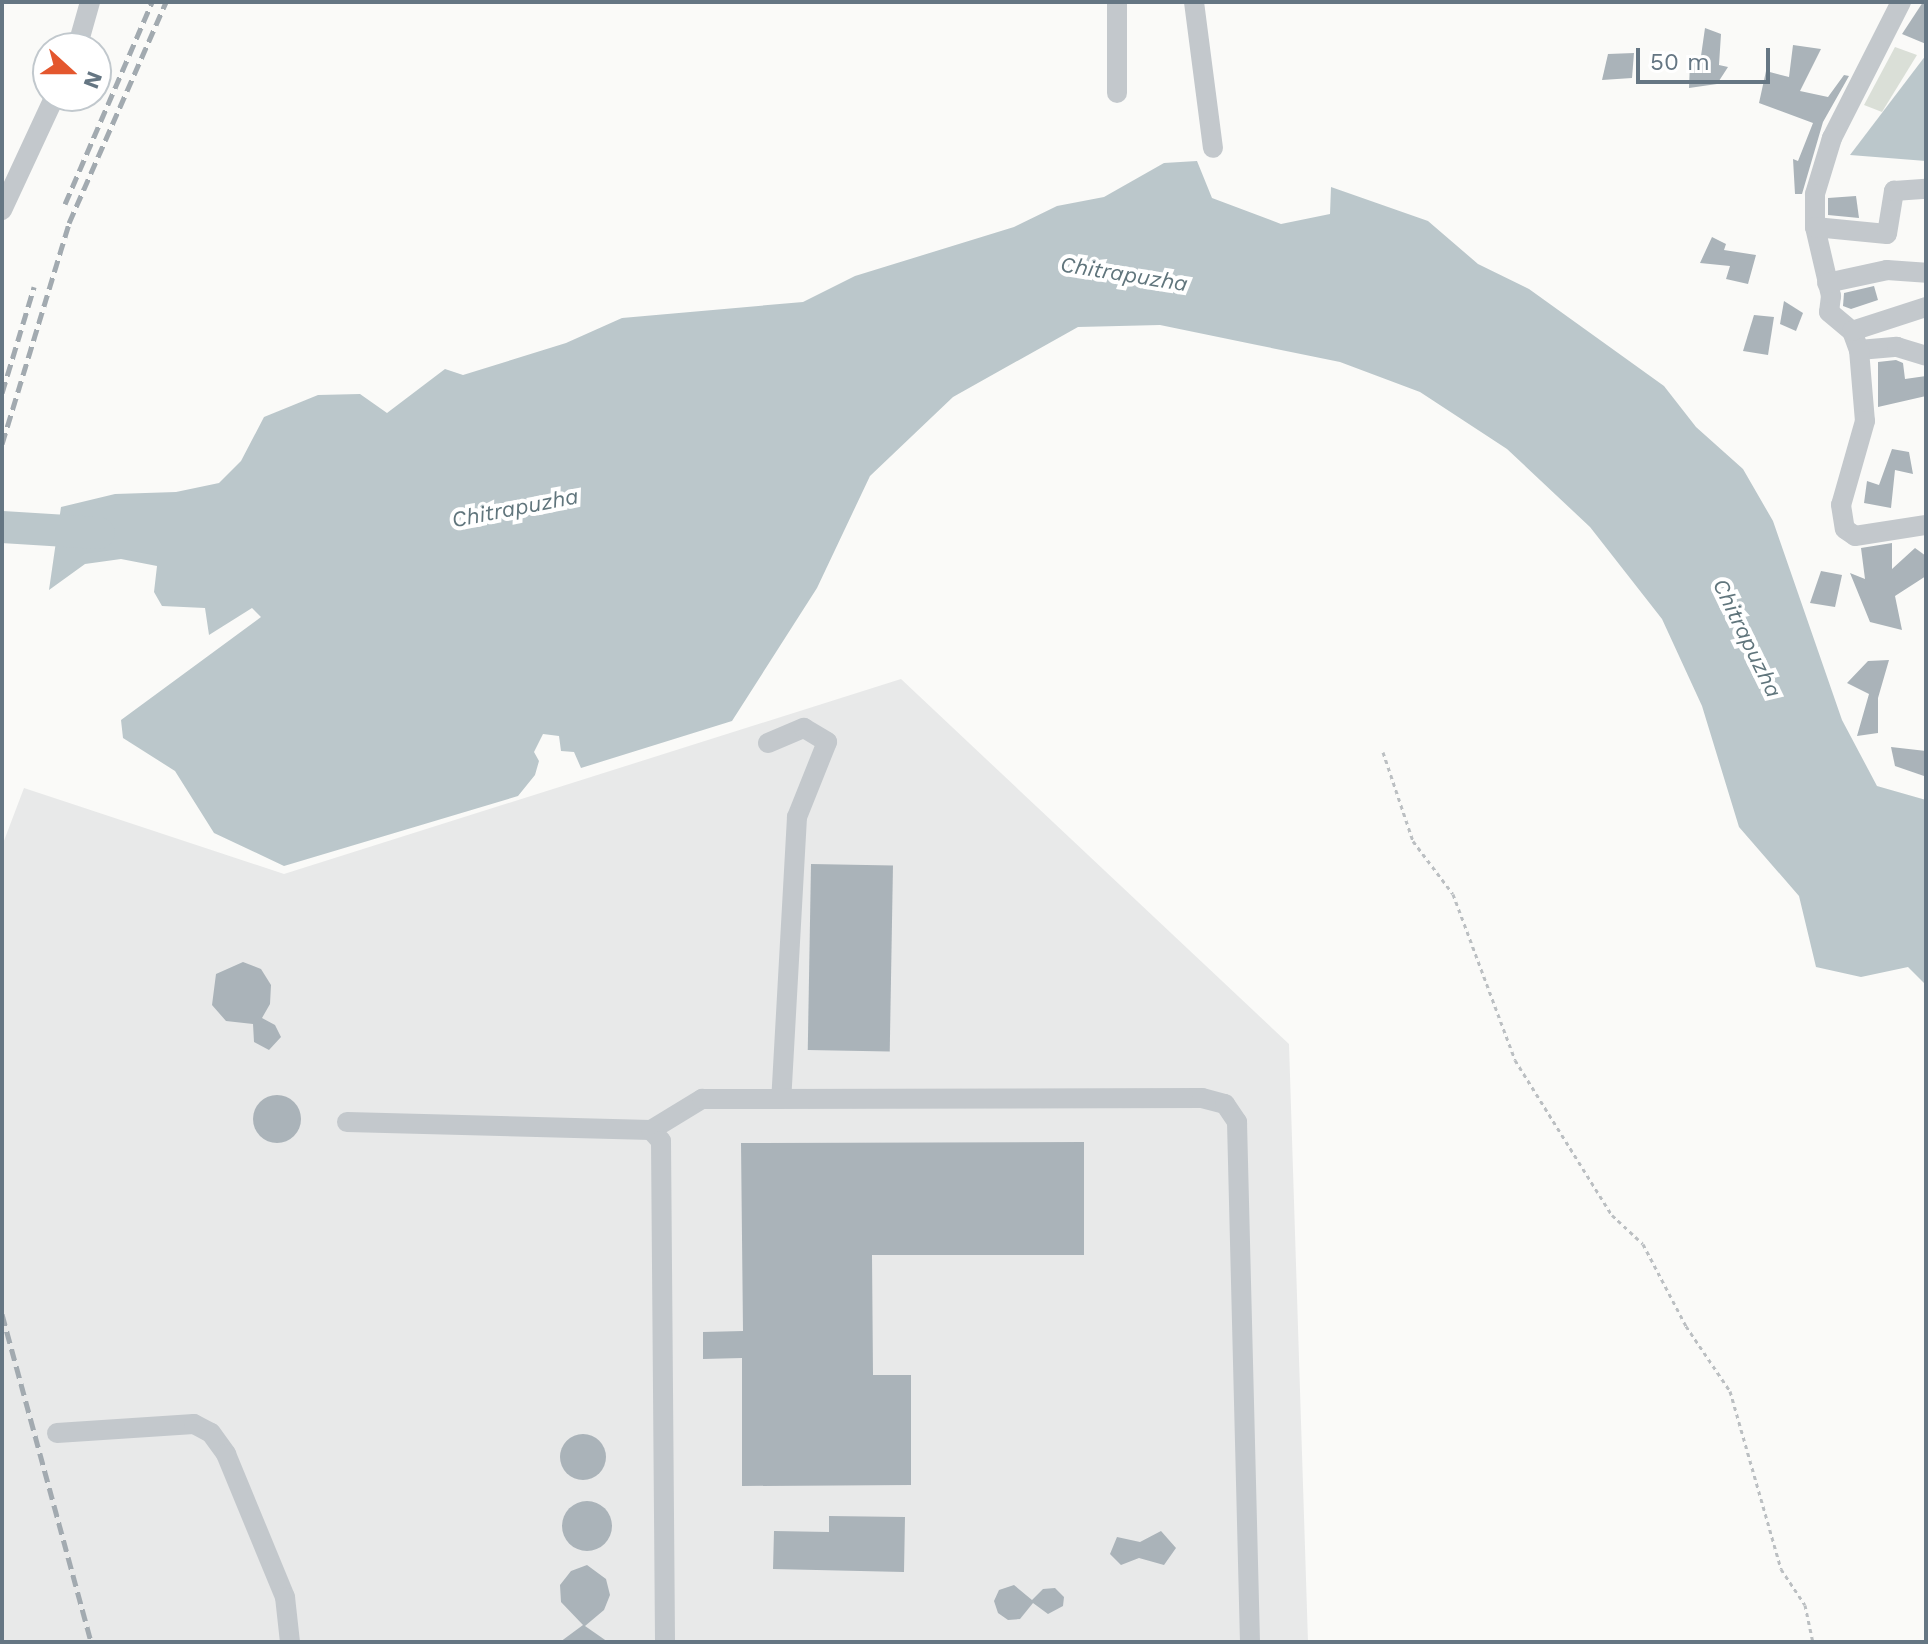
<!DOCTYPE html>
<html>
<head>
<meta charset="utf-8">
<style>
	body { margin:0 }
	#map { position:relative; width:1928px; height:1644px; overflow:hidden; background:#fafaf8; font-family:"Work Sans",sans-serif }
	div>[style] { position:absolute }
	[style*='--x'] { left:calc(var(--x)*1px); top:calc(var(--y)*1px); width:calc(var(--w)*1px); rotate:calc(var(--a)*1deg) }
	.built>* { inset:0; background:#e8e9e9 }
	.green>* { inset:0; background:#dadfd7 }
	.water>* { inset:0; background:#bbc7cb }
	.river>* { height:32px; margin:-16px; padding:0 16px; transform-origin:16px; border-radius:16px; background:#bbc7cb }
	.building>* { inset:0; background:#aab3b9; transform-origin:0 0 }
	.round { border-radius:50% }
	.path>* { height:3px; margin-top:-1.5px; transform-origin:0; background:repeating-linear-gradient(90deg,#bbbfc2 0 4px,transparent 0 8px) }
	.street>* { height:20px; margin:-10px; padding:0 10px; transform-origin:10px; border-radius:10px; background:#c3c8cc }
	.rail>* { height:5px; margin-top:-2.5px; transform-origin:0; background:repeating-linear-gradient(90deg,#a2aab0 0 12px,transparent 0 18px) }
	span { translate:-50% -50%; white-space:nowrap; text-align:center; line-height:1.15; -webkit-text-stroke:8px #fff; paint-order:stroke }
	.water-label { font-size:22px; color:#60757c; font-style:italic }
	.frame { position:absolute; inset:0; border:4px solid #657683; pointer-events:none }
	.north { position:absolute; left:32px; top:32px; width:80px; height:80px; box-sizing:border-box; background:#fff; border:2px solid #c1c8cd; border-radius:50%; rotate:111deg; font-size:22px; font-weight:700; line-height:32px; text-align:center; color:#657683 }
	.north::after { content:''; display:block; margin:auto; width:28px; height:36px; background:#e4572e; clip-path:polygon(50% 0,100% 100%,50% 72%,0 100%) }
	.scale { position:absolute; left:1636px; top:48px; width:134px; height:36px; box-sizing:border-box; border:4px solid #657683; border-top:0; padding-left:10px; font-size:24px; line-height:28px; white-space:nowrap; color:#657683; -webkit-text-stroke:6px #fff; paint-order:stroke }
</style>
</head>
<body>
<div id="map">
	<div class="built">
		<i style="clip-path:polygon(901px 679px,1289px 1044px,1308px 1642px,2px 1642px,2px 846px,24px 788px,284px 874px)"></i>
	</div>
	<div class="green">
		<i style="clip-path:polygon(1895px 47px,1917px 55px,1882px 112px,1864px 105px)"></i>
	</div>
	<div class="water">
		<i style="clip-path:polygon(1926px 55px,1926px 161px,1850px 155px)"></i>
		<i style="clip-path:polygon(1197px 161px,1212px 198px,1281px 224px,1330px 214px,1331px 187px,1428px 221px,1478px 264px,1529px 289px,1664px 386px,1696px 427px,1743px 469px,1773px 521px,1842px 720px,1877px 786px,1926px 800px,1926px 985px,1908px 967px,1861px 977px,1816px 967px,1799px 896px,1739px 827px,1702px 706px,1662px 619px,1590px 527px,1507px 449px,1420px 392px,1340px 362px,1257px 345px,1160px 325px,1078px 327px,953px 397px,870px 476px,817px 588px,732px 721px,581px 768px,574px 752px,561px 751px,559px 736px,543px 734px,534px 752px,539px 761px,535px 775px,518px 796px,284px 866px,214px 833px,175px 771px,123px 738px,121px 720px,261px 617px,252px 608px,209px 635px,205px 608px,162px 606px,154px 592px,157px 566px,121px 559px,85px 564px,49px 590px,61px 507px,115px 494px,176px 492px,219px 483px,241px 461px,264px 417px,318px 395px,360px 394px,387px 413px,445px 369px,463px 375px,566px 343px,622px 318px,803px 302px,855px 276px,1014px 227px,1057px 206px,1104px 197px,1164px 163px)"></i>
	</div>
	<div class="river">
		<i style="--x:2;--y:527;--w:97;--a:3.5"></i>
	</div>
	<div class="building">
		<i style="clip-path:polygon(1923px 2px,1926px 2px,1926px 44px,1902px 34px)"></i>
		<i style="clip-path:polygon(1705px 28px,1721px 34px,1719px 65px,1728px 67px,1717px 84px,1689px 88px,1690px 62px,1700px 63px)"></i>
		<i style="clip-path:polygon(1793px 45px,1821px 49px,1800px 91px,1828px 97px,1844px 75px,1849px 76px,1823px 122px,1802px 194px,1795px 194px,1793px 159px,1798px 161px,1813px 123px,1759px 103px,1766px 71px,1789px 77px)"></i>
		<i style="clip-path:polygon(1634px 53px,1632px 78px,1602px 80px,1608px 54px)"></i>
		<i style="clip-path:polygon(1856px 196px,1859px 218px,1828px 215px,1828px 198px)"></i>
		<i style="clip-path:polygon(1712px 237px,1726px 244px,1724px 250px,1756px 255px,1748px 284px,1726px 279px,1730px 266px,1700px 263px)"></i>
		<i style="clip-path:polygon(1874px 286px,1878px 300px,1851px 309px,1843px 306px,1844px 293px)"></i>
		<i style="clip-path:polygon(1784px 301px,1803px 313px,1796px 331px,1780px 324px)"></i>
		<i style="clip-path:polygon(1754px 315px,1774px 317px,1768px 355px,1743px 351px)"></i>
		<i style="clip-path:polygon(1896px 360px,1903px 363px,1905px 379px,1926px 376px,1926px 396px,1878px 407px,1878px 362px)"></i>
		<i style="clip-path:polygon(1892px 449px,1909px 452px,1913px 474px,1895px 470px,1891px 508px,1864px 503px,1867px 481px,1879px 485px)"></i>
		<i style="clip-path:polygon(1892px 543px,1892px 569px,1915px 548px,1926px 556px,1926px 576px,1895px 596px,1902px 630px,1870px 622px,1850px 573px,1865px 579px,1861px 548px)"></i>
		<i style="clip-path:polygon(1821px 571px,1842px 575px,1835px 607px,1810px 603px)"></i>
		<i style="clip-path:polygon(1889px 660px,1878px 698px,1878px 733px,1857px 736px,1869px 694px,1847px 683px,1868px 661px)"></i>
		<i style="clip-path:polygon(1891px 747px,1926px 751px,1924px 776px,1895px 766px)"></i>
		<i style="left:811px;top:864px;width:82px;height:186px;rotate:1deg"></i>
		<i style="clip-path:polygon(243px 962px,261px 969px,271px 985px,270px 1004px,262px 1018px,275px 1025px,281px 1037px,269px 1050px,254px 1042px,253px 1024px,226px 1021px,212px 1005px,216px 974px)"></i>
		<i class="round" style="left:253px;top:1095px;width:48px;height:48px"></i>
		<i style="clip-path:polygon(1084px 1142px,1084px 1255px,872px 1255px,873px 1375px,911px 1375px,911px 1485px,742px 1486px,742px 1358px,703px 1359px,703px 1332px,743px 1331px,741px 1143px)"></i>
		<i class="round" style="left:560px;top:1434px;width:46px;height:46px"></i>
		<i class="round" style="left:562px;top:1501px;width:50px;height:50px"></i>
		<i style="clip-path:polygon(829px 1516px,905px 1517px,904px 1572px,773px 1569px,774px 1531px,829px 1532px)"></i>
		<i style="clip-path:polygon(1161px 1531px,1176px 1548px,1164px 1565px,1139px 1558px,1121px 1565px,1110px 1554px,1117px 1537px,1140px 1542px)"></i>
		<i style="clip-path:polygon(587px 1565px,606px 1579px,610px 1595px,604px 1610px,585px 1626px,608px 1642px,560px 1642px,583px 1625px,561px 1602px,560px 1585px,571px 1571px)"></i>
		<i style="clip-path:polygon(1014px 1585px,1032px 1600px,1043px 1589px,1055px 1588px,1064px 1597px,1063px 1606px,1048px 1614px,1033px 1603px,1020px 1619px,1008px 1620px,998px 1613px,994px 1601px,999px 1590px)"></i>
	</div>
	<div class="path">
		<i style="--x:1383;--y:752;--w:94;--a:71.4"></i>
		<i style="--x:1413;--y:841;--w:66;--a:53"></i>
		<i style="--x:1453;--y:894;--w:177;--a:69.5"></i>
		<i style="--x:1515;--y:1060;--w:183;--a:58"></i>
		<i style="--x:1612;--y:1215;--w:42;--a:43.1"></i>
		<i style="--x:1643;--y:1244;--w:93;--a:62.3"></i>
		<i style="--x:1686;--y:1326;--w:78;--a:55.9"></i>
		<i style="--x:1730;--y:1391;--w:185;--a:74"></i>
		<i style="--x:1781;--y:1569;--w:43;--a:56.3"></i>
		<i style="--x:1805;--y:1605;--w:38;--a:78"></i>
	</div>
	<div class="street">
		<i style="--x:1194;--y:2;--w:147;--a:82.6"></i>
		<i style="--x:1901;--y:2;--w:153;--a:116.9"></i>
		<i style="--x:1832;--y:138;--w:59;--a:106.9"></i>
		<i style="--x:1815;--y:194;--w:33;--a:90"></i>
		<i style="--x:1815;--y:227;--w:71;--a:76.9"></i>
		<i style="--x:1831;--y:296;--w:16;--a:97"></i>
		<i style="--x:1829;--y:312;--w:30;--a:40"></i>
		<i style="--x:1852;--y:331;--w:20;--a:70"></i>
		<i style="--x:1859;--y:350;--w:38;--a:-5"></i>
		<i style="--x:1897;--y:347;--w:30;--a:17"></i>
		<i style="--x:77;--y:48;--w:48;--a:-74.2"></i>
		<i style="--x:1117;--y:93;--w:91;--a:-90"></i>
		<i style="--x:2;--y:210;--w:126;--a:-65.1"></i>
		<i style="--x:1815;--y:227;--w:72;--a:5.6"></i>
		<i style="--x:1887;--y:234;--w:44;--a:-80.8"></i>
		<i style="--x:1894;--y:191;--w:32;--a:-4"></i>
		<i style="--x:1827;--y:283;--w:61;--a:-12.2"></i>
		<i style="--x:1887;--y:270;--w:39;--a:4"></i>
		<i style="--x:1852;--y:331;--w:78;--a:-18"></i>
		<i style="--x:1859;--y:350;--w:71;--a:85.2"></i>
		<i style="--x:1865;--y:421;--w:87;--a:105.9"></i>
		<i style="--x:1841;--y:505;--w:24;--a:81"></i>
		<i style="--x:1845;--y:529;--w:12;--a:35"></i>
		<i style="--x:1855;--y:536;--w:72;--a:-8.8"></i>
		<i style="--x:768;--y:743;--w:39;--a:-23"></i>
		<i style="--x:804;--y:728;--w:27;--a:31"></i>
		<i style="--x:827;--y:742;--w:81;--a:111.8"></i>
		<i style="--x:797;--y:817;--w:282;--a:93.2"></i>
		<i style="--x:347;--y:1122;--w:304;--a:1.5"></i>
		<i style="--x:651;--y:1130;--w:60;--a:-31.3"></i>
		<i style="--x:702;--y:1099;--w:500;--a:-0.11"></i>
		<i style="--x:1202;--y:1098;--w:24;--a:15"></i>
		<i style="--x:1225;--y:1104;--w:22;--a:56"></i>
		<i style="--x:1237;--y:1122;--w:520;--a:88.57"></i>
		<i style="--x:651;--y:1130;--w:15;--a:48"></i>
		<i style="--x:661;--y:1141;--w:501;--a:89.54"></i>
		<i style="--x:57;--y:1433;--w:137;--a:-3.8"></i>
		<i style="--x:194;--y:1424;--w:19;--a:28"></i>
		<i style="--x:211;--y:1433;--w:26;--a:54"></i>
		<i style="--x:226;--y:1454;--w:155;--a:67.6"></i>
		<i style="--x:285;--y:1597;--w:45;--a:83.7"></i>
	</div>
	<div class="rail">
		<i style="--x:65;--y:204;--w:220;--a:-66.7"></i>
		<i style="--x:2;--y:393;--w:111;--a:-73.2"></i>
		<i style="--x:2;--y:444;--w:231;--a:-73.1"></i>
		<i style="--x:69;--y:223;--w:241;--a:-66.3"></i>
		<i style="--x:2;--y:1314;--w:340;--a:74.8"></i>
	</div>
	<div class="water-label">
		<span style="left:1124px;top:274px;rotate:9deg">Chitrapuzha</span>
		<span style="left:515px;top:508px;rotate:-11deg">Chitrapuzha</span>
		<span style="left:1747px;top:638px;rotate:64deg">Chitrapuzha</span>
	</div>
	<div class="frame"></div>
	<div class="north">N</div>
	<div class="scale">50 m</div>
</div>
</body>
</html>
